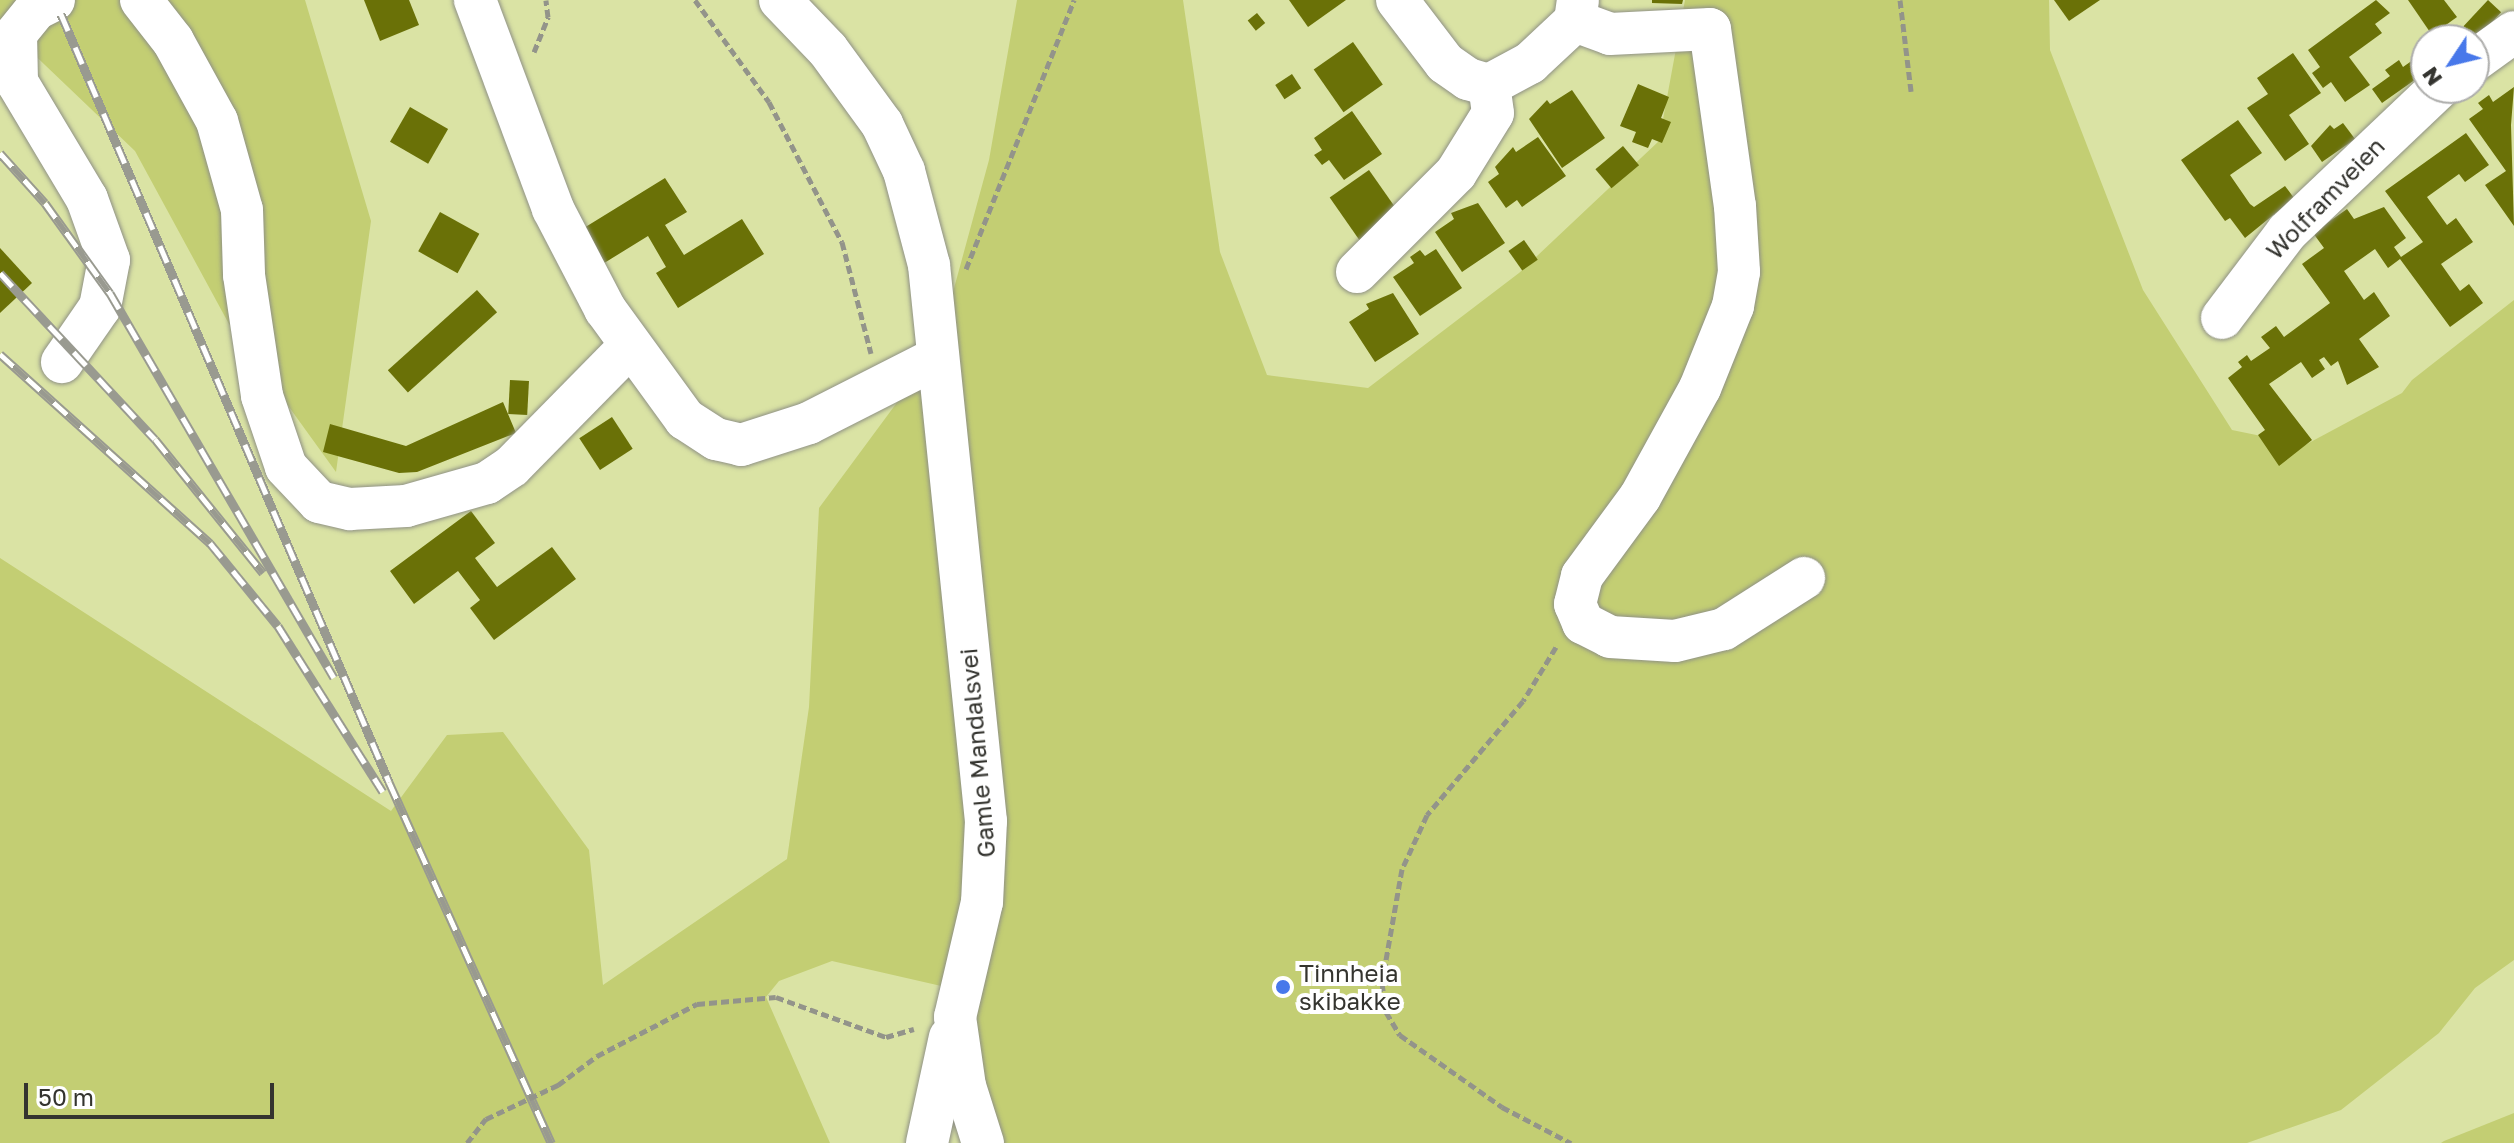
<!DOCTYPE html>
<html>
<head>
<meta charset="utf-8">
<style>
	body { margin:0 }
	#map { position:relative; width:2514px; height:1143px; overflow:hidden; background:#f4f6e8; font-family:"Golos Text",sans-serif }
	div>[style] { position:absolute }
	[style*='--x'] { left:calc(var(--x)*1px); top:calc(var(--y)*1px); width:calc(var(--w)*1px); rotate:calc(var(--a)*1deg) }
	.green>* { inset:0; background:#dae3a4 }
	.forest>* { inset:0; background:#c3ce73 }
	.building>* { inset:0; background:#6a7107; transform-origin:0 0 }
	.path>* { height:5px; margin-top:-2.5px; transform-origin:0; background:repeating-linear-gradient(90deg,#93948a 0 8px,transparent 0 12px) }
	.roads { filter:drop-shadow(0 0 2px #8f9185) drop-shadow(0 0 2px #8f9185) }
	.minor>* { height:42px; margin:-21px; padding:0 21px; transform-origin:21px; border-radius:21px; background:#fff }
	.rail>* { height:9px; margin-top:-4.5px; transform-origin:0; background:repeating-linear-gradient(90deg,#fff 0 18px,#999a90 0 36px); box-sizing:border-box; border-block:2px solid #999a90 }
	.path-bridge>* { height:5px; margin-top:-2.5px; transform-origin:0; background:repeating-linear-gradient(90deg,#93948a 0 8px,transparent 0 12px) }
	.dots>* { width:22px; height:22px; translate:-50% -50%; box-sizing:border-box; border:4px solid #fff; border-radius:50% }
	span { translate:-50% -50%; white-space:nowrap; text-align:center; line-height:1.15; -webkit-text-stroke:8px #fff; paint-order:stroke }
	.street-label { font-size:24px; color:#34342f }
	.poi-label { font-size:24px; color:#34342f }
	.left { translate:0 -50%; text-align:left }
	.north { position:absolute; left:2410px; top:24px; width:80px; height:80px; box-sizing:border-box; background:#fff; border:2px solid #aeaeac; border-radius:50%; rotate:235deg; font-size:22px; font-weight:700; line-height:32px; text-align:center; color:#34342f }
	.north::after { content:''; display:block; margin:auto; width:28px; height:36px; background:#4878ea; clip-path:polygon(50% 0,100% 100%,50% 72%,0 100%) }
	.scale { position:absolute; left:24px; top:1083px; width:250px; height:36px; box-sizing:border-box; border:4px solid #34342f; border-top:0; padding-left:10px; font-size:24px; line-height:28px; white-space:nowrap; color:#34342f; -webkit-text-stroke:6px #fff; paint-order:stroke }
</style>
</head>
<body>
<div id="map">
	<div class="green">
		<i style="clip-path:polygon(evenodd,0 0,2514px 0,2514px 1143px,0 1143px,0 0,2426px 40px,2474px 40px,2474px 88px,2426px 88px,2426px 40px)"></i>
	</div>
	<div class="forest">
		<i style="clip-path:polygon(0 0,305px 0,371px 221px,336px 472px,229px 324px,135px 151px,0 22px)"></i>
		<i style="clip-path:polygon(1017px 0,1183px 0,1220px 252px,1267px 375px,1368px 388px,1519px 273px,1659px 141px,1685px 0,2049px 0,2050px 50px,2143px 290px,2232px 430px,2305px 445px,2402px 393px,2412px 380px,2514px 300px,2514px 960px,2475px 988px,2439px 1033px,2341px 1110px,2247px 1143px,999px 1143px,950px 988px,832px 961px,779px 981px,766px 997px,830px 1143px,0 1143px,0 558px,391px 811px,447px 735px,503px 732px,589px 850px,603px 985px,787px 859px,809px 707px,819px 508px,938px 347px,989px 160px)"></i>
		<i style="clip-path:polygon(2514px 1113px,2514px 1143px,2441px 1143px,2444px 1141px)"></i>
	</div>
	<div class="building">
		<i style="clip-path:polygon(364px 0,409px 0,419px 25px,380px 41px)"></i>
		<i style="clip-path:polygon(1289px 0,1346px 0,1308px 27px)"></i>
		<i style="clip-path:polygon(1652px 0,1683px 0,1682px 4px,1652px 3px)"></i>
		<i style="clip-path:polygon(2054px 0,2100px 0,2069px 21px)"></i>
		<i style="clip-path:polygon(2376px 0,2390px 13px,2375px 24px,2382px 33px,2349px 57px,2370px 85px,2345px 102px,2331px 82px,2323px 88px,2312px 73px,2320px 67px,2308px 50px)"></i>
		<i style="clip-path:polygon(2408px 0,2444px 0,2457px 17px,2432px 35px)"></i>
		<i style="left:2488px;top:0;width:18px;height:36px;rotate:43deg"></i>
		<i style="left:1257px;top:13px;width:13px;height:12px;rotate:51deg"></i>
		<i style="left:1353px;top:42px;width:52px;height:48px;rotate:55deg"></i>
		<i style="clip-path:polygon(2293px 53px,2321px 93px,2289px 115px,2309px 144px,2285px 161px,2247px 108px,2268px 94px,2257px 78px)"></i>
		<i style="clip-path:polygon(2420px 55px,2426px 72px,2382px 103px,2372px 89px,2390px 76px,2385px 70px,2399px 60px,2403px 67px)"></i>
		<i style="left:1292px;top:74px;width:17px;height:20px;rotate:57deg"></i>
		<i style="clip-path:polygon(1638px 84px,1669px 97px,1661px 118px,1671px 122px,1662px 143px,1652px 139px,1648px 148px,1632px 142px,1636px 132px,1620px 126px)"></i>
		<i style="clip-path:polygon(2514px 87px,2511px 125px,2514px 226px,2485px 185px,2506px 171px,2469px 119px,2483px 109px,2478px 103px,2489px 95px,2493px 102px)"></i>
		<i style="clip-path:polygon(1572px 90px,1605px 138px,1562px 168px,1529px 119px,1547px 100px,1550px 104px)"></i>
		<i style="left:410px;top:107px;width:44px;height:40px;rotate:30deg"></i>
		<i style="clip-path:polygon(1352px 111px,1382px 154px,1344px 180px,1329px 160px,1322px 165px,1314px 155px,1322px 150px,1314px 138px)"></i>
		<i style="clip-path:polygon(2238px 120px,2262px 153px,2230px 175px,2250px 204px,2254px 207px,2285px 186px,2294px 198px,2245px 238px,2230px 218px,2225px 221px,2181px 160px)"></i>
		<i style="clip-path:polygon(2343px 123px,2355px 139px,2322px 162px,2311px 146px,2330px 125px,2334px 129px)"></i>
		<i style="clip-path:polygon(2466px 133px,2489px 165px,2465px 182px,2459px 174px,2427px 197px,2447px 225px,2456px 218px,2473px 242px,2441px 264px,2460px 291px,2469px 284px,2483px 303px,2450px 327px,2400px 259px,2388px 268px,2375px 249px,2344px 271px,2364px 300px,2374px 292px,2390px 316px,2359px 339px,2379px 367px,2347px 385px,2338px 361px,2331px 366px,2324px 357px,2319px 360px,2325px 369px,2312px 378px,2301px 362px,2269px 384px,2312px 440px,2279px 466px,2258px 435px,2265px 430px,2228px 378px,2242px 367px,2238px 362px,2247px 355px,2251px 361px,2270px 348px,2261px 337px,2276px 326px,2284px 337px,2330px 303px,2302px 264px,2324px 248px,2313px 233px,2347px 209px,2354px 219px,2384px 207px,2406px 238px,2394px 247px,2401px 257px,2423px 242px,2385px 191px)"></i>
		<i style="clip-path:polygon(1538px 137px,1566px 176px,1522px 207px,1517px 200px,1506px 208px,1488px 182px,1499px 174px,1495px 167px,1513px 147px,1516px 152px)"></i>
		<i style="left:1623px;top:146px;width:25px;height:36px;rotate:50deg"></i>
		<i style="left:1369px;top:170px;width:52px;height:48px;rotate:55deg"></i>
		<i style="clip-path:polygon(665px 178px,687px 212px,665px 225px,684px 255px,742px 219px,764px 254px,678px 308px,656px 273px,666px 267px,648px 236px,601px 265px,579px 231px)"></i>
		<i style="clip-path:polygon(1478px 203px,1505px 243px,1462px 272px,1435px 232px,1454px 219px,1451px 213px)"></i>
		<i style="left:440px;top:212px;width:45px;height:45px;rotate:29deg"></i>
		<i style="left:1524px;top:240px;width:24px;height:19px;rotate:55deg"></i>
		<i style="clip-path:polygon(0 248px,32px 283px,0 313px)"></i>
		<i style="clip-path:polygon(1436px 249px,1462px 288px,1420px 316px,1393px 277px,1414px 263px,1410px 257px,1420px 250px,1425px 256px)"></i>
		<i style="left:477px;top:290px;width:30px;height:120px;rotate:48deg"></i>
		<i style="clip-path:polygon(1393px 293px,1419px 334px,1375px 362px,1349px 322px,1369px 309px,1366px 304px)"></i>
		<i style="left:510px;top:380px;width:19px;height:34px;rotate:3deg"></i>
		<i style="clip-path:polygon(503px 402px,516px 433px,417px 472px,399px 473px,323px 452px,330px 424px,406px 446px)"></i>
		<i style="left:612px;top:417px;width:38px;height:39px;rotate:57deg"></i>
		<i style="clip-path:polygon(471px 511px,495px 543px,475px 558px,497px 587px,552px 547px,576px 579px,494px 640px,470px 608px,480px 600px,458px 571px,414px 604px,390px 571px)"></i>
	</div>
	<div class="path">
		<i style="--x:695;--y:0;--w:126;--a:54"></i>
		<i style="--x:769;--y:102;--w:158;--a:62.5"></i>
		<i style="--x:842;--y:242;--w:115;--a:75.4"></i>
		<i style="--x:1900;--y:0;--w:92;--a:83.1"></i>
		<i style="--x:534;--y:52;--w:38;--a:-68"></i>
		<i style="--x:548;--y:17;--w:17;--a:-97"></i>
		<i style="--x:966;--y:269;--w:290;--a:-68.1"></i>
		<i style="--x:1556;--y:647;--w:63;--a:121.4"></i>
		<i style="--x:1523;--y:701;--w:149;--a:130.1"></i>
		<i style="--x:1427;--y:815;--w:60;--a:114.8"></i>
		<i style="--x:1402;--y:869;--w:116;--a:100"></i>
		<i style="--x:1382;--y:983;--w:29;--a:82"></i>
		<i style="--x:1386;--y:1012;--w:27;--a:59"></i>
		<i style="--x:1400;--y:1035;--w:125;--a:35.2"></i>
		<i style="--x:1502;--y:1107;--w:78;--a:27.6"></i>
		<i style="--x:558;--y:1085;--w:49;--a:-36.6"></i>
		<i style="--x:597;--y:1056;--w:113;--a:-27.5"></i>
		<i style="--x:697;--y:1004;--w:79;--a:-5.1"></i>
		<i style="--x:776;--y:997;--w:117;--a:20"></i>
		<i style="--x:886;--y:1037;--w:29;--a:-16"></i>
		<i style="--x:467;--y:1143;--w:31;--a:-52"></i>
	</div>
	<div class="roads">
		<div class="minor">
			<i style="--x:54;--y:0;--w:20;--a:153"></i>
			<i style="--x:36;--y:9;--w:32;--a:129"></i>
			<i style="--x:16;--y:34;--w:48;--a:88.8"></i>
			<i style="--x:17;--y:82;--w:136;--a:59.1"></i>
			<i style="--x:87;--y:199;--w:65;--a:70.2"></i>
			<i style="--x:109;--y:260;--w:48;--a:100.8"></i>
			<i style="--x:100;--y:307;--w:67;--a:124.6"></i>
			<i style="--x:141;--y:0;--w:52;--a:52"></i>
			<i style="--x:173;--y:41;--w:91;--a:61.2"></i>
			<i style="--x:217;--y:121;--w:92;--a:74.3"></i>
			<i style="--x:242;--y:210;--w:65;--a:88.2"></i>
			<i style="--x:244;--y:275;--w:122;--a:81.5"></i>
			<i style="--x:262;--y:396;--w:75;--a:71.3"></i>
			<i style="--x:286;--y:467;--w:48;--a:46.7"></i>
			<i style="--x:319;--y:502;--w:32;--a:13"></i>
			<i style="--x:350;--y:509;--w:56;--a:-3.1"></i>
			<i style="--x:406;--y:506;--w:84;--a:-15.9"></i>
			<i style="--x:487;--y:483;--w:30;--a:-34"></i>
			<i style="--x:512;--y:466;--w:167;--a:-45.5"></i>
			<i style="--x:475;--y:0;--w:223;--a:69.5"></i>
			<i style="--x:553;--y:209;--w:113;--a:62.5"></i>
			<i style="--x:605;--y:309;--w:136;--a:54"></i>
			<i style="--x:685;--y:419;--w:37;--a:33"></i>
			<i style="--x:716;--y:439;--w:26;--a:13"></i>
			<i style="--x:741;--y:445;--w:71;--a:-17.9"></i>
			<i style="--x:809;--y:423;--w:144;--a:-26.9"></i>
			<i style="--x:780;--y:0;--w:69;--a:46.2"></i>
			<i style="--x:828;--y:50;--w:92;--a:53.9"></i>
			<i style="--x:882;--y:124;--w:52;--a:64.9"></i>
			<i style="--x:904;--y:171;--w:97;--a:75.1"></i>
			<i style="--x:929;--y:265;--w:559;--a:84.15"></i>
			<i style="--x:986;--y:821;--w:81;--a:92.8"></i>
			<i style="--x:982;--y:902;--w:118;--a:103.2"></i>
			<i style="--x:955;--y:1017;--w:70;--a:81.8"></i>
			<i style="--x:965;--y:1086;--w:60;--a:72.5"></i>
			<i style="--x:1397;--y:0;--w:79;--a:52.7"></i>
			<i style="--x:1445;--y:63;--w:28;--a:35"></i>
			<i style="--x:1468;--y:79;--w:22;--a:16"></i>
			<i style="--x:1489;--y:85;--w:47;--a:-28.2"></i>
			<i style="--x:1530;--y:63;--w:62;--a:-43"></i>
			<i style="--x:1575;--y:21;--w:21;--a:-82"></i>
			<i style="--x:1575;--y:21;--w:37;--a:20"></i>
			<i style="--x:1610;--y:34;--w:100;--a:-2.9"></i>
			<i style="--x:1710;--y:29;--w:179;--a:82"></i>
			<i style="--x:1735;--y:206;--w:66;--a:86.5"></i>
			<i style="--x:1739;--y:272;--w:35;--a:100"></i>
			<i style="--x:1733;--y:306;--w:88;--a:111.9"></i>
			<i style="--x:1700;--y:388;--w:124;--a:118.8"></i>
			<i style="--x:1640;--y:497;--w:98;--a:126.3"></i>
			<i style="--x:1582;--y:576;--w:29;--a:104"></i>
			<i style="--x:1575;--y:604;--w:21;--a:67"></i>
			<i style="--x:1583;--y:623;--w:30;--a:27"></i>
			<i style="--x:1610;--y:637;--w:65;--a:3.5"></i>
			<i style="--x:1675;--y:641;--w:50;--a:-13.8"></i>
			<i style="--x:1724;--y:629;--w:95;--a:-32.5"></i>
			<i style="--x:2474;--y:61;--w:49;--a:-35.9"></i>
			<i style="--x:1357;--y:272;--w:140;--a:-45"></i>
			<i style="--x:1456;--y:173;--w:70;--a:-58.3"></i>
			<i style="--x:1493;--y:113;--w:28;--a:-98"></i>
			<i style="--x:2222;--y:318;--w:108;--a:-52.9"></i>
			<i style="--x:2287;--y:232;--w:209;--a:-43.5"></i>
			<i style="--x:927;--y:1143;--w:108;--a:-77.8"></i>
		</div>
	</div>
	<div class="rail">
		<i style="--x:61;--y:14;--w:835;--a:66.87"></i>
		<i style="--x:389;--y:782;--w:396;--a:65.8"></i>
		<i style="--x:0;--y:153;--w:67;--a:48"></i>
		<i style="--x:45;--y:203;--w:111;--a:54.2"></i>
		<i style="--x:110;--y:293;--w:445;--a:59.8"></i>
		<i style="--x:0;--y:273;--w:227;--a:47"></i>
		<i style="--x:155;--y:439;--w:172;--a:51.1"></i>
		<i style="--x:0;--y:354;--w:283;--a:42"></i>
		<i style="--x:210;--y:543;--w:107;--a:50.7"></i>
		<i style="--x:278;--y:626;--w:196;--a:57.7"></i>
	</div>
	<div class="path-bridge">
		<i style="--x:486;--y:1119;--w:80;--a:-25.3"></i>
	</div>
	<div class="dots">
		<i style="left:1283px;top:987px;background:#4878ea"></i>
	</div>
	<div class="street-label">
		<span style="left:2325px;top:198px;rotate:-46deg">Wolframveien</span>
		<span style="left:977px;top:753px;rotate:-95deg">Gamle Mandalsvei</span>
	</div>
	<div class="poi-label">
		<span class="left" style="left:1299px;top:987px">Tinnheia<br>skibakke</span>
	</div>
	<div class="north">N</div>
	<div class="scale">50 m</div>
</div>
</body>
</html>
